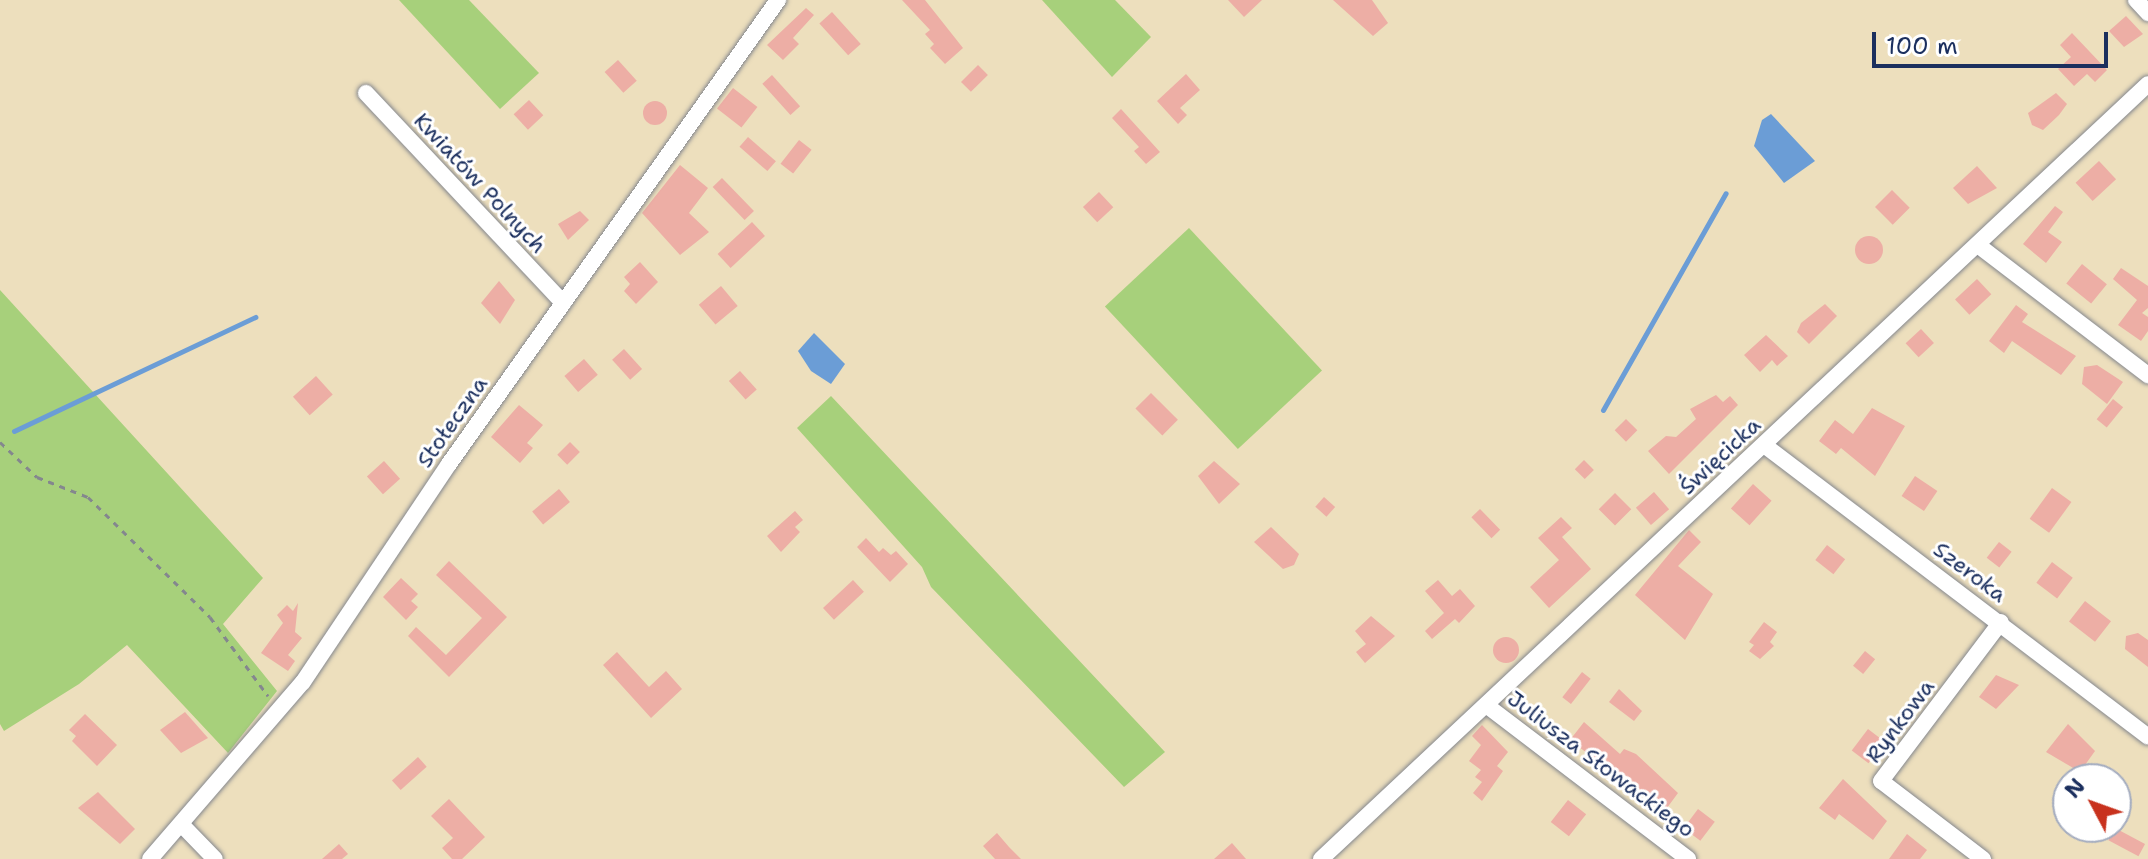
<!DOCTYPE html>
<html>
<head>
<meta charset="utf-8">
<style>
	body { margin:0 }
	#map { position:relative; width:2148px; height:859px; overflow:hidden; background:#eddfbd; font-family:"Shantell Sans",sans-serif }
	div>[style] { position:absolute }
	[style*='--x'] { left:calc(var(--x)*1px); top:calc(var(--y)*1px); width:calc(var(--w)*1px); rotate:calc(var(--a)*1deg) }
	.green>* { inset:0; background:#a7d07b; transform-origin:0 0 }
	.water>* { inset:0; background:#6b9dd6 }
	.stream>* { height:5px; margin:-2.5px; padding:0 2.5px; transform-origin:2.5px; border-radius:2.5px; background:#6b9dd6 }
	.building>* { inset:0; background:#edaea5; transform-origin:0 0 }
	.round { border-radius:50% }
	.path>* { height:3px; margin-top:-1.5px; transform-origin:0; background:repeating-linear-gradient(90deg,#84878e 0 6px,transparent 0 12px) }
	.roads { filter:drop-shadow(0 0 2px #84878e) drop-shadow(0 0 2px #84878e) }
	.minor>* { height:16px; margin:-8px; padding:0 8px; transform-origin:8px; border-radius:8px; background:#fff }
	span { translate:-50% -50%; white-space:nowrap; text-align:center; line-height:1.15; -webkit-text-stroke:6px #fff; paint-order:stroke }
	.street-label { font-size:22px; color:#1b2f5e }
	.north { position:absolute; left:2052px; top:763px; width:80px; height:80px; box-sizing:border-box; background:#fff; border:2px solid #a4acbf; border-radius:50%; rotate:311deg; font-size:22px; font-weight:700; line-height:32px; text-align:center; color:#1b2f5e }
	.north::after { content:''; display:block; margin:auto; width:28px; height:36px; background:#c8321e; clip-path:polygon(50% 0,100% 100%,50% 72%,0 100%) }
	.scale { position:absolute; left:1872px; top:32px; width:236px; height:36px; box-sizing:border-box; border:4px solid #1b2f5e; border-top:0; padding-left:10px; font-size:24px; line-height:28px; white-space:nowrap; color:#1b2f5e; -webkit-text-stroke:6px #fff; paint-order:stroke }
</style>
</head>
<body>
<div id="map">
	<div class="green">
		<i style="clip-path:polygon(399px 0,469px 0,539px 73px,500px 109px)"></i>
		<i style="clip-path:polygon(1042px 0,1115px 0,1151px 37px,1112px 77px)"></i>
		<i style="left:1189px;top:228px;width:195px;height:115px;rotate:47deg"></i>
		<i style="clip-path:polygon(0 290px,263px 578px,223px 624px,277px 691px,228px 753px,127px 645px,79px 684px,4px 731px,0 724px)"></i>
		<i style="clip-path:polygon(831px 396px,1165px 752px,1124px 787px,931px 587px,922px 567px,797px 428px)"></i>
	</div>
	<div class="water">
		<i style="clip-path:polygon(1771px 114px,1815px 161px,1784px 183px,1754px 146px,1762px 120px)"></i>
		<i style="clip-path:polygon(814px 333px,845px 364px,831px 384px,811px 371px,798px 351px)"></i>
	</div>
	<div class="stream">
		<i style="--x:1603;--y:410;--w:249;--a:-60.5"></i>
		<i style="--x:14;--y:431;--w:267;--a:-25.3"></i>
	</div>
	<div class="building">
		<i style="clip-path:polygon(902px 0,925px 0,963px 48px,945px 64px,930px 48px,934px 44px,925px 34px,930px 30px)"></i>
		<i style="clip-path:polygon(1228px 0,1262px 0,1244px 17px)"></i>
		<i style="clip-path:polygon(1333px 0,1372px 0,1388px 23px,1373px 36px)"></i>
		<i style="clip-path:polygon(806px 8px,814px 15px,793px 38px,799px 44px,783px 60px,767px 45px)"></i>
		<i style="left:832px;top:12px;width:43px;height:17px;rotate:48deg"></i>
		<i style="clip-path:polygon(2126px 16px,2143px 34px,2124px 47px,2109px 31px)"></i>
		<i style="clip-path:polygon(2072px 33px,2107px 70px,2095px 82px,2087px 74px,2074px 86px,2058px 69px,2071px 57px,2060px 45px)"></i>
		<i style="left:618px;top:60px;width:28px;height:18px;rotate:48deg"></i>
		<i style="left:978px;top:65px;width:14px;height:24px;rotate:45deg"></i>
		<i style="clip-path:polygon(1186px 74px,1200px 90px,1180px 108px,1187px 115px,1178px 124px,1157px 101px)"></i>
		<i style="left:772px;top:75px;width:42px;height:13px;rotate:48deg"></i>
		<i style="left:733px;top:88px;width:31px;height:26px;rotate:38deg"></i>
		<i style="clip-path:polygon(2056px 93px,2067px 104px,2059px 115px,2043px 130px,2032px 125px,2028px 113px)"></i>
		<i style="left:529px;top:100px;width:21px;height:21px;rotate:47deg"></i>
		<i class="round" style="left:643px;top:101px;width:24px;height:24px"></i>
		<i style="clip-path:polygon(1121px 109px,1160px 152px,1146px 164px,1134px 151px,1139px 147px,1112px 118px)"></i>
		<i style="left:748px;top:137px;width:37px;height:13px;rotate:41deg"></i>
		<i style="left:799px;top:140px;width:16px;height:30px;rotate:38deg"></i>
		<i style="left:2099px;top:161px;width:25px;height:32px;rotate:47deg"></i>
		<i style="clip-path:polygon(680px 165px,708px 188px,689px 213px,709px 232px,680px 255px,642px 213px)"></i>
		<i style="clip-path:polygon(1977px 166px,1997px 188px,1968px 204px,1953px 188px)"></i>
		<i style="left:722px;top:178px;width:46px;height:13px;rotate:46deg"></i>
		<i style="left:1892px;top:190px;width:25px;height:24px;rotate:45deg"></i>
		<i style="left:1099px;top:192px;width:21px;height:22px;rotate:47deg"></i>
		<i style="clip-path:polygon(2055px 206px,2063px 212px,2048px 232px,2062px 242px,2046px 263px,2023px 244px)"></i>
		<i style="clip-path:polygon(580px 211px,589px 220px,568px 240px,558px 224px)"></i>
		<i style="left:752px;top:222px;width:19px;height:47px;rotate:47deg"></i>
		<i class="round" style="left:1855px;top:236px;width:28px;height:28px"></i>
		<i style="clip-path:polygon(640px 262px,658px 282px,636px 304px,624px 291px,630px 284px,624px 277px)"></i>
		<i style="left:2082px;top:264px;width:32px;height:25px;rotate:39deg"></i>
		<i style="clip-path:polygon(2121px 268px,2148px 286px,2148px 308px,2142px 313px,2148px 317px,2148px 331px,2141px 341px,2118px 325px,2137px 300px,2113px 279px)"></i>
		<i style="left:1977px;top:279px;width:21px;height:30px;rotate:47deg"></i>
		<i style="clip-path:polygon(499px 281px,515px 300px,500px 324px,481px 303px)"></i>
		<i style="left:721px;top:286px;width:26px;height:29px;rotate:50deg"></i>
		<i style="clip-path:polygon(1825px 304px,1837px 316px,1809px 344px,1797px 332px,1801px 323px)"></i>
		<i style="clip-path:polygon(2016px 305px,2028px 314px,2022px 322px,2076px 356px,2061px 375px,2012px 341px,2004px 353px,1989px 341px)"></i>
		<i style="left:1921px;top:329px;width:19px;height:21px;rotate:47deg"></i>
		<i style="clip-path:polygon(1766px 335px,1788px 356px,1777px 366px,1772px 360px,1760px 372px,1744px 355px)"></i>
		<i style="left:624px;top:349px;width:27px;height:16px;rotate:48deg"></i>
		<i style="left:584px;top:359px;width:21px;height:26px;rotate:49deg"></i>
		<i style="clip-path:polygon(2097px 365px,2123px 382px,2107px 404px,2082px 384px,2084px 367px)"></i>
		<i style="left:740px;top:371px;width:25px;height:15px;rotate:48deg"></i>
		<i style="left:316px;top:376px;width:25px;height:31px;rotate:48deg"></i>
		<i style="left:1151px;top:393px;width:38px;height:22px;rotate:45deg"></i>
		<i style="clip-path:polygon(1716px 395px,1723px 402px,1730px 396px,1738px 405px,1669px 474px,1648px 451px,1666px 436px,1676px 437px,1696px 419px,1690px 409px)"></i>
		<i style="left:2113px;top:399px;width:13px;height:26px;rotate:39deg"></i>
		<i style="clip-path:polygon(519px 405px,543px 425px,527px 443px,533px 448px,520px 463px,491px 437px)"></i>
		<i style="clip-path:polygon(1872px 408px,1905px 426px,1875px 476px,1841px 448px,1836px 454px,1819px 441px,1835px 420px,1853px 434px)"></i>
		<i style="left:1626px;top:419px;width:16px;height:16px;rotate:45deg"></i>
		<i style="left:570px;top:442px;width:14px;height:18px;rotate:45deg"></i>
		<i style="left:1584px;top:460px;width:14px;height:13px;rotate:45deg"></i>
		<i style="left:384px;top:461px;width:24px;height:23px;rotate:48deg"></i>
		<i style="clip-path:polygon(1214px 461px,1240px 484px,1219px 504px,1198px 476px)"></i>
		<i style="left:1915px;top:476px;width:27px;height:24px;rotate:34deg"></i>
		<i style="left:1753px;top:484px;width:25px;height:33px;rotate:42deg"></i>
		<i style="left:2052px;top:488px;width:24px;height:38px;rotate:36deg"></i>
		<i style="left:559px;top:489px;width:17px;height:35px;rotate:50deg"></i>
		<i style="left:1654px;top:492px;width:23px;height:24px;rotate:49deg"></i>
		<i style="left:1615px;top:493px;width:23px;height:23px;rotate:45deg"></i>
		<i style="left:1324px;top:497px;width:15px;height:13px;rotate:42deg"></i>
		<i style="left:1480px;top:509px;width:29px;height:12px;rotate:46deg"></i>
		<i style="clip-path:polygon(795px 511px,803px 520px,795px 527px,800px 532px,781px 552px,767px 536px)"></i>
		<i style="clip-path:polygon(1561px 517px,1572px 528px,1562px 537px,1591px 569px,1549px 608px,1530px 587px,1559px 560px,1538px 538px)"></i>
		<i style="clip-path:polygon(1271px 527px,1299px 554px,1294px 565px,1283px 569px,1254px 542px)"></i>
		<i style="clip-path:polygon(1689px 530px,1701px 542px,1678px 566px,1713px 594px,1685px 640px,1635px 595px)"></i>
		<i style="clip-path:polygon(866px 538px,879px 552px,883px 548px,891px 555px,896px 551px,908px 564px,890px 582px,857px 547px)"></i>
		<i style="left:1999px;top:542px;width:16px;height:20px;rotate:38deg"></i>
		<i style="left:1827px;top:545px;width:23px;height:19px;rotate:38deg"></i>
		<i style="clip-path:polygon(449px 561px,507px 617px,449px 677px,408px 636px,416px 627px,446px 655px,482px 618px,436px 575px)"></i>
		<i style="left:2052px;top:562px;width:26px;height:26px;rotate:37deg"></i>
		<i style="clip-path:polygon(401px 578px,418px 594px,411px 601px,418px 607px,406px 620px,383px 597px)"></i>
		<i style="left:853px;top:580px;width:16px;height:41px;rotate:47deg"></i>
		<i style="clip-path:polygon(1438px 580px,1452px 596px,1460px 589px,1475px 606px,1459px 623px,1455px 619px,1432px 639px,1425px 631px,1444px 613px,1425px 591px)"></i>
		<i style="left:2085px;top:601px;width:33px;height:26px;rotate:38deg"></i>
		<i style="clip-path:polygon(298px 603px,295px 632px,302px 638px,288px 655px,295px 661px,288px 671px,261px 653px,283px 623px,277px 615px,287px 605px,293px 611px)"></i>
		<i style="clip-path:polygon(1371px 616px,1395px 636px,1365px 663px,1356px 652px,1366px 644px,1355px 631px)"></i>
		<i style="clip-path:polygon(1764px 622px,1777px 632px,1770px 642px,1774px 646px,1760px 659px,1749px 651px,1754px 645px,1749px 642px)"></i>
		<i style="clip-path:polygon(2138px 633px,2148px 640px,2148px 667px,2125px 649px,2126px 636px)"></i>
		<i class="round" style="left:1493px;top:637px;width:26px;height:26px"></i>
		<i style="left:1865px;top:651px;width:13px;height:19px;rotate:39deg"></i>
		<i style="clip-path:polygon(617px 652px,649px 687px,666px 671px,682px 689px,651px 718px,603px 665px)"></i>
		<i style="left:1582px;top:672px;width:11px;height:32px;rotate:38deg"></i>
		<i style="clip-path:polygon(1996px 675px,2019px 685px,1996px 709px,1979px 697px)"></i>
		<i style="clip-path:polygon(1619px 689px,1642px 711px,1634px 721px,1609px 702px)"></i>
		<i style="clip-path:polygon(185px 712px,208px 738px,181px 753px,160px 730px)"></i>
		<i style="clip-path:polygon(85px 714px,117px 745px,97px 766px,72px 741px,76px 736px,69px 730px)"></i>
		<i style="clip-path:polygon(1584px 722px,1620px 754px,1624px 749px,1636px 754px,1678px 793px,1664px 812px,1570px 740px)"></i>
		<i style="clip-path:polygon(2068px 724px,2095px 751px,2080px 772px,2046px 752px)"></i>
		<i style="clip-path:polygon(1482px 725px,1508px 752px,1497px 766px,1503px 771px,1482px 801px,1473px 793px,1482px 782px,1475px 777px,1481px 770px,1469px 761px,1481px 745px,1472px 736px)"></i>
		<i style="left:1868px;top:729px;width:21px;height:27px;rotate:37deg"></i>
		<i style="left:418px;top:757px;width:13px;height:35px;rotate:48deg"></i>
		<i style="clip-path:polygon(1843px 779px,1887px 821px,1873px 840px,1839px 814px,1835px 820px,1819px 808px)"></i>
		<i style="clip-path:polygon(98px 792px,135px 829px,120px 844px,78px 808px)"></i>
		<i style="clip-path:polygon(449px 799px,485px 837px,462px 859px,452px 859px,442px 848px,453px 838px,431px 816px)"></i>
		<i style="left:1568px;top:800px;width:23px;height:28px;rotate:38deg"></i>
		<i style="left:1698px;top:809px;width:21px;height:24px;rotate:37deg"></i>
		<i style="left:2115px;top:828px;width:34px;height:14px;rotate:28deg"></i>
		<i style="clip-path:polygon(997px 833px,1009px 847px,1021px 859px,995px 859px,983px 846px)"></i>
		<i style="clip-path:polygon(1907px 834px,1927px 850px,1920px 859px,1889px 859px)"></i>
		<i style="clip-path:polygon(1232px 843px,1246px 859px,1214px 859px)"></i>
		<i style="clip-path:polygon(339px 844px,348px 854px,342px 859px,322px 859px)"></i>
	</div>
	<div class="path">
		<i style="--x:0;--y:442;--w:51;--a:43.4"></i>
		<i style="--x:37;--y:477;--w:55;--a:21.4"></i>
		<i style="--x:88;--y:497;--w:171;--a:44.5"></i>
		<i style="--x:210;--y:617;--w:98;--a:53.7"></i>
	</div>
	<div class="roads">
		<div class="minor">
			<i style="--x:2136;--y:0;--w:18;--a:47"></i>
			<i style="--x:366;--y:93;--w:288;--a:46.8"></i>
			<i style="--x:1979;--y:246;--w:213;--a:37.4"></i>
			<i style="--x:1764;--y:445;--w:482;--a:37.2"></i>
			<i style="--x:1486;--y:705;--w:254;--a:37.3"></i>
			<i style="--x:182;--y:825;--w:47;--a:45.9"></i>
			<i style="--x:150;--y:859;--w:234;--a:-49.2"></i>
			<i style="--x:303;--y:682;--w:262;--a:-56.2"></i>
			<i style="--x:449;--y:464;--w:569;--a:-54.66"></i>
			<i style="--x:1321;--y:859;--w:1133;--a:-43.14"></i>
			<i style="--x:1983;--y:859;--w:128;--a:-142.6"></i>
			<i style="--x:1881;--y:781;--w:199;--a:-53"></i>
		</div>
	</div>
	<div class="street-label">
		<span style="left:480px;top:183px;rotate:47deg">Kwiatów Polnych</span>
		<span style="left:452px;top:422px;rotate:-55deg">Stołeczna</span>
		<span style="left:1720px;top:456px;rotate:-43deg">Święcicka</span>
		<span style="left:1970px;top:572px;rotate:37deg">Szeroka</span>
		<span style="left:1900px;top:721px;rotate:-53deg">Rynkowa</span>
		<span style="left:1601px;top:764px;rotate:37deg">Juliusza Słowackiego</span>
	</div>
	<div class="north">N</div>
	<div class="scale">100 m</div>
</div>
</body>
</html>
